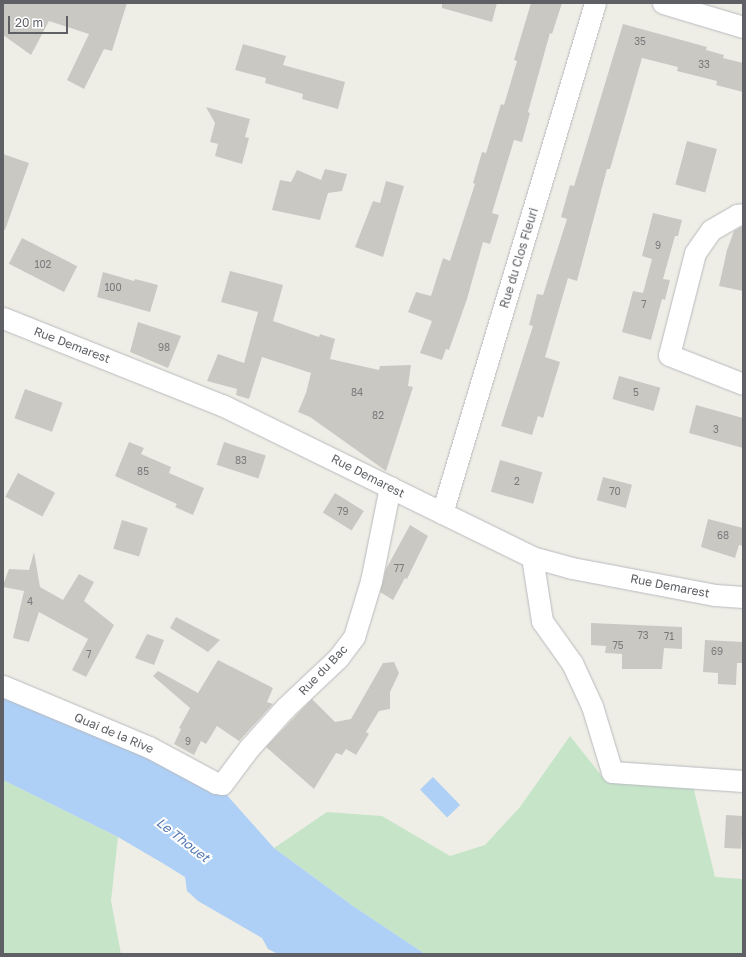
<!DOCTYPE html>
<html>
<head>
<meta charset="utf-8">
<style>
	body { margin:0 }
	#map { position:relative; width:746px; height:957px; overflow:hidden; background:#efeee6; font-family:"Golos Text",sans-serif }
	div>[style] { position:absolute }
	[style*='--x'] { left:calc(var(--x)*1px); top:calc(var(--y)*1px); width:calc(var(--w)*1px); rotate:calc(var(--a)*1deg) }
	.green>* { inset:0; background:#c5e4c8 }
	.water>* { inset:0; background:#aed0f7; transform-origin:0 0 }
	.building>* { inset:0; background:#cac8c3; transform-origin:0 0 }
	.roads { filter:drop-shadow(0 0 1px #b8babf) drop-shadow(0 0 1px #b8babf) }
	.minor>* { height:21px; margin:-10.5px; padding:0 10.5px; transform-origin:10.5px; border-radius:10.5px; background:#fff }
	span { translate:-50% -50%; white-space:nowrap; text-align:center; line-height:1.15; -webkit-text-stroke:4px #fff; paint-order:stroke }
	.number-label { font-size:10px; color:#797a7c }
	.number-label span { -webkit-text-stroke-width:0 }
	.street-label { font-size:12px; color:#5e6065 }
	.water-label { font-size:13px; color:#4f75b1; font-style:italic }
	.frame { position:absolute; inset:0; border:4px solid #5e6065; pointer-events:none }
	.scale { position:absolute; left:8px; top:16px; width:60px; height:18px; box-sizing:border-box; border:2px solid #5e6065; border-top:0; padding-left:5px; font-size:12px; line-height:14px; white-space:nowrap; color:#5e6065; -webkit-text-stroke:3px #fff; paint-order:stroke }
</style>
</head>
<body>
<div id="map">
	<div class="green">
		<i style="clip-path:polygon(570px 736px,605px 780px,693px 786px,715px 877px,743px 879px,743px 954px,425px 954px,353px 906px,274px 848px,327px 812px,382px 816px,450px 856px,485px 845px,520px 807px)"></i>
		<i style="clip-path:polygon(3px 780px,118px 837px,111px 901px,121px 954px,3px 954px)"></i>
	</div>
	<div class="water">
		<i style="clip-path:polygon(3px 693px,225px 793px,274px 848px,353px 906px,425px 954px,278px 954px,268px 949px,262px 938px,198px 901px,187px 891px,185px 877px,164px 864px,118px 837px,3px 780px)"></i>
		<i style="left:433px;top:777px;width:39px;height:18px;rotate:46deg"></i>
	</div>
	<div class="building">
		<i style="clip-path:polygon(3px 3px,127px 3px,112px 51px,104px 49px,84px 89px,67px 80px,89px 34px,49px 21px,31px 55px,3px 35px)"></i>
		<i style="clip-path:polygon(442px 3px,497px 3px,492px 22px,442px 8px)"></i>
		<i style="clip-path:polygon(531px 3px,562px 3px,552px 34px,550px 33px,528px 112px,530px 113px,522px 142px,514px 140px,492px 213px,499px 215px,490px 244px,483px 242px,467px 299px,449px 350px,446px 349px,442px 360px,420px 353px,432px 321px,408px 312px,416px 292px,431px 296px,443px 258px,450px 261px,475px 184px,473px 183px,482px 152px,486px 153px,501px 104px,504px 105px,517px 61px,514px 60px)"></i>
		<i style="clip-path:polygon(623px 24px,707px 47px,706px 50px,724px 55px,723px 58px,743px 63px,743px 92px,716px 85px,717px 81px,677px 71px,678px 67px,642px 58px,610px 169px,607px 169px,577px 281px,568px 278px,545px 357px,560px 362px,543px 418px,538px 416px,532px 435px,501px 426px,533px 326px,529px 325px,537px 294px,543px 295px,567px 219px,561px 217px,570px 185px,574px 186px)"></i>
		<i style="clip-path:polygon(243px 44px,286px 56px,283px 65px,345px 82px,338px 109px,302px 99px,303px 94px,265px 83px,266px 78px,235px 70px)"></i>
		<i style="clip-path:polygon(206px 107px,250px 119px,245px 137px,249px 138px,242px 164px,215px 156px,218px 144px,210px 142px,215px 123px)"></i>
		<i style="left:687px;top:141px;width:31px;height:45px;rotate:15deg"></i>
		<i style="clip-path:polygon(3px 154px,29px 163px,5px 230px,3px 229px)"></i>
		<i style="clip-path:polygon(325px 169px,347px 174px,342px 191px,328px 193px,320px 220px,272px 210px,280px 180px,291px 182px,297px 170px,321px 180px)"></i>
		<i style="clip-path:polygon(386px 181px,404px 186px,383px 257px,355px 247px,373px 201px,380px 203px)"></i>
		<i style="clip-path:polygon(653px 213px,682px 220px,678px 236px,675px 236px,663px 279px,670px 280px,665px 300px,662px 299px,651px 340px,622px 332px,633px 291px,643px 293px,652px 259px,642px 256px)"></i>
		<i style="clip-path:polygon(743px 226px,743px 291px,719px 286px,727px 250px,734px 231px)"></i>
		<i style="left:22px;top:238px;width:62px;height:29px;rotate:27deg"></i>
		<i style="clip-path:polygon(230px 271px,283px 285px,273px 321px,319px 337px,320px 334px,335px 339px,330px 359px,379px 370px,380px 366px,411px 365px,408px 386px,413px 387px,386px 471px,310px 417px,298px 412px,306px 393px,311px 373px,262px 357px,249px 399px,236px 395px,237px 389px,207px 381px,218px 354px,244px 363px,258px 312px,221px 302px)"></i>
		<i style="clip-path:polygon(103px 272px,134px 281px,135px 279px,158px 285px,150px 312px,97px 297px)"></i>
		<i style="clip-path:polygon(138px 322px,181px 336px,168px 368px,130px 352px)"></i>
		<i style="left:619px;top:376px;width:43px;height:24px;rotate:16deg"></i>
		<i style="left:25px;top:389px;width:40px;height:31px;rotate:20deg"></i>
		<i style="clip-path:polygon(696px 405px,743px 418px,743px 448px,689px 433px)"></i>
		<i style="clip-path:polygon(129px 442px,144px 448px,141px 454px,171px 467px,169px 473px,204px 488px,193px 515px,175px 507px,177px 504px,115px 476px)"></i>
		<i style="left:224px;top:442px;width:44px;height:24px;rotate:18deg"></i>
		<i style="left:500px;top:460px;width:44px;height:33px;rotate:16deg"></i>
		<i style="left:18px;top:473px;width:42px;height:27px;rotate:28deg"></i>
		<i style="left:603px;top:477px;width:30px;height:24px;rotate:15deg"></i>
		<i style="left:335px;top:493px;width:34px;height:23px;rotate:32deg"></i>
		<i style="clip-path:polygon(708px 519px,743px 528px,743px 546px,739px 545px,735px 558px,701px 547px)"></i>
		<i style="left:122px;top:520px;width:27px;height:30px;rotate:17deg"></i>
		<i style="clip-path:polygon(410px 525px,428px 536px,407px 579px,405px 578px,393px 600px,380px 592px,386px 569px)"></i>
		<i style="clip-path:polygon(34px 552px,40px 587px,63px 600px,79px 574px,94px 582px,84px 601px,114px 625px,86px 677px,72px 670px,88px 639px,39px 612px,29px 642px,13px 638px,24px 591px,3px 587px,3px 585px,9px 569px,29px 570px)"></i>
		<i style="clip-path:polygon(176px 617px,220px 640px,208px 652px,170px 628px)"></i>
		<i style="clip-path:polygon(591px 623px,682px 627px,682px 649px,664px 648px,662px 669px,622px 669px,622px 654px,605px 653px,606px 646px,591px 645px)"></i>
		<i style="clip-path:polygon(147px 634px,164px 640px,154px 665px,135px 658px)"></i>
		<i style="clip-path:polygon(705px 640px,743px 642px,743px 663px,737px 663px,736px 685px,718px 684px,718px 673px,703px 672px)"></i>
		<i style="clip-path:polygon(218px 660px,273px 688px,267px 702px,273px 704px,239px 741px,217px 726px,206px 744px,201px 741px,194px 755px,174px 744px,181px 729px,179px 728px,190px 708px,153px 676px,158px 671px,198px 693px)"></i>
		<i style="clip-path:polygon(394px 662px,399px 673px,390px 692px,390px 709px,379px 711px,366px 732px,369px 734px,356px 755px,346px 749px,342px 755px,336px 753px,314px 789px,266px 747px,312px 699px,335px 722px,351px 719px,383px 663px)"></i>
		<i style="left:726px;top:815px;width:17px;height:33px;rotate:3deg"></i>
	</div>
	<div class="roads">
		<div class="minor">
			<i style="--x:663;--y:3;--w:84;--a:16.7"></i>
			<i style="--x:743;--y:214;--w:6;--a:171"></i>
			<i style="--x:737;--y:215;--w:30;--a:150"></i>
			<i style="--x:711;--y:230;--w:28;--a:125"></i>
			<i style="--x:695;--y:253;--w:105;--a:104.3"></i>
			<i style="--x:669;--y:355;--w:79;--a:21.4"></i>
			<i style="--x:3;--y:318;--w:236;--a:21.7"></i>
			<i style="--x:222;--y:405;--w:345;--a:26.1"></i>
			<i style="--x:532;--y:557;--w:41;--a:15.4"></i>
			<i style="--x:572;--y:568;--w:146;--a:10.7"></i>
			<i style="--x:715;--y:595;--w:28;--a:4"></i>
			<i style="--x:442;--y:513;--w:532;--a:-73.3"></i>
			<i style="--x:532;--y:557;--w:65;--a:81.1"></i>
			<i style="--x:542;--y:621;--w:52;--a:54.5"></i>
			<i style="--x:572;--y:663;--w:47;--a:65.1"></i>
			<i style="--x:592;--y:706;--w:69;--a:73.1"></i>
			<i style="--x:612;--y:772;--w:131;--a:3.9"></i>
			<i style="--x:3;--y:686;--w:158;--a:22.7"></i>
			<i style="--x:149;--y:747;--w:76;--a:28.2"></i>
			<i style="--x:216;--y:783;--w:6;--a:9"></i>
			<i style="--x:222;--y:784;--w:45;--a:-53.1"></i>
			<i style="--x:249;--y:748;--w:54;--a:-48"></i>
			<i style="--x:285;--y:708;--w:73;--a:-43.3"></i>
			<i style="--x:338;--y:658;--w:26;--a:-53"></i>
			<i style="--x:354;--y:637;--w:59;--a:-73.1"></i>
			<i style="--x:371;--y:581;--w:96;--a:-78.6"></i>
		</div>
	</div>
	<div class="number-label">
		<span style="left:640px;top:42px">35</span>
		<span style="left:704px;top:65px">33</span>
		<span style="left:658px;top:246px">9</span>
		<span style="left:43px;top:265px">102</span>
		<span style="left:113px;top:288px">100</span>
		<span style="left:644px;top:305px">7</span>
		<span style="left:164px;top:348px">98</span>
		<span style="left:357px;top:393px">84</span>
		<span style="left:636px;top:393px">5</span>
		<span style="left:378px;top:416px">82</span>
		<span style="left:716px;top:430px">3</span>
		<span style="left:241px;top:461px">83</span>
		<span style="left:143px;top:472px">85</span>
		<span style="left:517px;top:482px">2</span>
		<span style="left:615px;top:492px">70</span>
		<span style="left:343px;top:512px">79</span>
		<span style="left:723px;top:536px">68</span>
		<span style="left:399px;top:569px">77</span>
		<span style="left:30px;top:602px">4</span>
		<span style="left:643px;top:636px">73</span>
		<span style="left:669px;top:637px">71</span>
		<span style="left:618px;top:646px">75</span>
		<span style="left:717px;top:652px">69</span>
		<span style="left:89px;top:655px">7</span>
		<span style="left:188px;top:742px">9</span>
	</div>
	<div class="street-label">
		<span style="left:519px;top:258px;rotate:-73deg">Rue du Clos Fleuri</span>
		<span style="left:72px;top:345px;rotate:21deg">Rue Demarest</span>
		<span style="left:368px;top:476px;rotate:27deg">Rue Demarest</span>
		<span style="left:670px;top:586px;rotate:11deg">Rue Demarest</span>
		<span style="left:323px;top:670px;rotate:-46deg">Rue du Bac</span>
		<span style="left:114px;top:733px;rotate:23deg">Quai de la Rive</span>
	</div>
	<div class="water-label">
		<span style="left:183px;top:840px;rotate:38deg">Le Thouet</span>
	</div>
	<div class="frame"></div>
	<div class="scale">20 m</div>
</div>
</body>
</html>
